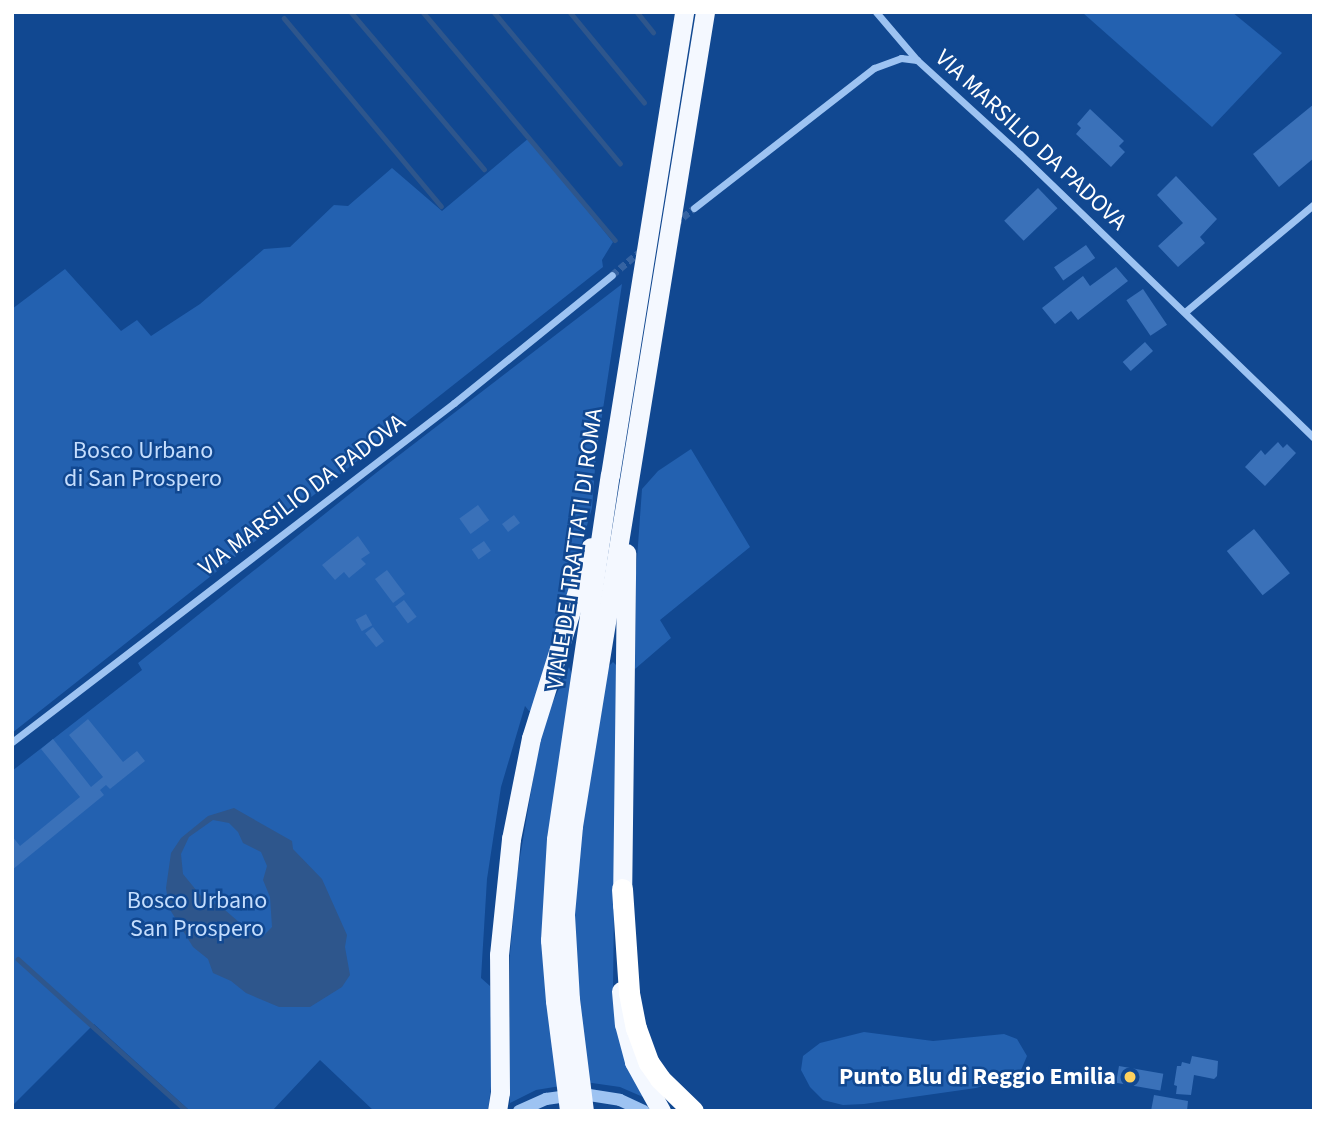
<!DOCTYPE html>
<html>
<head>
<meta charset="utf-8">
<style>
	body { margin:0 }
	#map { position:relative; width:1326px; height:1123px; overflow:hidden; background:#114891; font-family:"Source Sans 3",sans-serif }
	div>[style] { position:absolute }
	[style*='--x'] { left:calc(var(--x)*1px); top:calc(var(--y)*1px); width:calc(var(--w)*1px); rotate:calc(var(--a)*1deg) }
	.green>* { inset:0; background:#2361b0 }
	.water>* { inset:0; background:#2e568c }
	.stream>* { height:4.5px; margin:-2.25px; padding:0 2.25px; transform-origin:2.25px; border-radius:2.25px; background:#2e568c }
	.building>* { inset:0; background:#3a71b9; transform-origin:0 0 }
	.minor-tunnel>* { height:7px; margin-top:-3.5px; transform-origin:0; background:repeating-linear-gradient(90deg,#3563a2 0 7px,transparent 0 10.5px) }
	.minor>* { height:7px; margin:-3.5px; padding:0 3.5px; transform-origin:3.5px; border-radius:3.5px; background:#9dc3f2 }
	.tertiary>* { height:12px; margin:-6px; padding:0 6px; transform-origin:6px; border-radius:6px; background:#9dc3f2 }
	.trunk>* { height:19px; margin:-9.5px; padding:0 9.5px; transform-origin:9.5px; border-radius:9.5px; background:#f4f8ff }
	.motorway>* { height:21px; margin:-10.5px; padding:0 10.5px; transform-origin:10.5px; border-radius:10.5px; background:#fff }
	.trunk-bridge>* { height:19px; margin:-9.5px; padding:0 9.5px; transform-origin:9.5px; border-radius:9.5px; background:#f4f8ff }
	.dots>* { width:19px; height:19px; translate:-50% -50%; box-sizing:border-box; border:4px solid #114891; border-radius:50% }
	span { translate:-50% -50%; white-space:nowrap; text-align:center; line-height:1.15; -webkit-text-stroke:5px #114891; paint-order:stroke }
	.street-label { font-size:24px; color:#fff }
	.park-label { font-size:24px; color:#c4ddfd }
	.poi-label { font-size:24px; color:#fff; font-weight:700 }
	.right { translate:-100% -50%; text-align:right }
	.frame { position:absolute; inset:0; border:14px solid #fff; pointer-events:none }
</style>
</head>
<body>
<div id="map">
	<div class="green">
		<i style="clip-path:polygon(1232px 12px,1282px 53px,1212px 127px,1083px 13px)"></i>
		<i style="clip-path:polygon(529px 138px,613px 242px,602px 260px,603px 267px,12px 733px,12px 309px,65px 269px,121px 331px,137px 320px,151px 336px,200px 304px,264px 249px,290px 247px,334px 205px,348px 206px,392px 168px,442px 211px)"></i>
		<i style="clip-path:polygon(622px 284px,596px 455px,592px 508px,534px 711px,529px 711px,525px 706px,501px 787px,487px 879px,481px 978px,490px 986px,493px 1071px,488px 1111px,374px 1111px,320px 1060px,272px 1111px,190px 1111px,94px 1024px,12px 1106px,12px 771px,142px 670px,138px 663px,376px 473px)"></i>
		<i style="clip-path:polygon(691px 449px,750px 547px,660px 620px,671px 638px,635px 669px,636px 573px,642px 489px,658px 471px)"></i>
		<i style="clip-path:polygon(613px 662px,617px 666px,613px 988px,643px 1097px,620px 1087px,585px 1082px,536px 1090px,510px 1103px,510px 954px,517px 875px,539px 744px,549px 710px,569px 667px,573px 677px,565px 1017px,581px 1009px,575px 949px,574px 886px,577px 846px,608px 667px)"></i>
		<i style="clip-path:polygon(864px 1032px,933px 1041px,1004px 1034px,1017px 1039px,1027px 1056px,1021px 1070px,1009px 1078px,976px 1088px,864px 1104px,843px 1105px,823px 1100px,810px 1087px,801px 1070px,803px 1056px,820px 1043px)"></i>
	</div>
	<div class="water">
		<i style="clip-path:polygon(evenodd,234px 808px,292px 841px,293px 849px,322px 879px,347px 935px,345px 947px,350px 975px,342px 987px,310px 1007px,279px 1007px,246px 993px,231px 981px,213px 973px,208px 959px,193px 947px,169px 908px,166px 888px,171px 853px,181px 838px,208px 816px,234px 808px,213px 820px,229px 823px,238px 832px,243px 843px,261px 852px,267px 866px,263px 880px,270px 897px,272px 927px,262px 937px,255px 936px,225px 910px,201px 896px,183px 874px,181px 854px,189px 837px,213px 820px)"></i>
	</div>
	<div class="stream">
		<i style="--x:351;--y:12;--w:206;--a:49.7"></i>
		<i style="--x:423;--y:12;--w:298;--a:49.9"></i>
		<i style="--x:494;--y:12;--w:197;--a:50.2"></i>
		<i style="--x:570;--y:12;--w:117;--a:50.6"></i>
		<i style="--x:637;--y:12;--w:26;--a:51"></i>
		<i style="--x:284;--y:18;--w:245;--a:50.1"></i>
		<i style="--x:18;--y:959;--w:227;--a:42"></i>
	</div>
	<div class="building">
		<i style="clip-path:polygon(1314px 104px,1314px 158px,1279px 187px,1253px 154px)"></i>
		<i style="clip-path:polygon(1090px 109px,1124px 141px,1119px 146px,1125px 152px,1111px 167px,1076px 134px,1081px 128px,1077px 124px)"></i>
		<i style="clip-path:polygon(1176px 176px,1217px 219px,1200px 237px,1205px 243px,1178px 267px,1158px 246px,1183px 223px,1157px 195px)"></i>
		<i style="left:1038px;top:188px;width:28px;height:47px;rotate:46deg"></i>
		<i style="left:1086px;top:245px;width:16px;height:39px;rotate:55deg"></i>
		<i style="clip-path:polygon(1116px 267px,1128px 281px,1078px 320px,1071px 311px,1055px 324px,1042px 308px,1083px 276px,1090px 286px)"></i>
		<i style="left:1143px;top:289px;width:43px;height:20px;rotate:56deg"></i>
		<i style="left:1145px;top:342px;width:12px;height:30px;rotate:48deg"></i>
		<i style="clip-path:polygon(1278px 442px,1283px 448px,1287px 444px,1296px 453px,1265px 486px,1245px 467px,1261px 450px,1265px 455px)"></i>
		<i style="left:478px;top:505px;width:19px;height:23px;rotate:54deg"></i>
		<i style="left:514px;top:515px;width:10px;height:15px;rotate:53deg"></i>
		<i style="left:1254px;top:529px;width:57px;height:35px;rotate:51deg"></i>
		<i style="clip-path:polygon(358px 536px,370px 553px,361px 559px,366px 564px,349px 578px,344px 572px,335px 580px,322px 565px)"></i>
		<i style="left:484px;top:541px;width:12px;height:15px;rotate:55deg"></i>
		<i style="left:387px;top:570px;width:30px;height:15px;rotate:53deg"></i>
		<i style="left:404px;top:600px;width:21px;height:11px;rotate:53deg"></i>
		<i style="left:366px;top:614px;width:13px;height:12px;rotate:61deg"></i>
		<i style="left:373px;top:627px;width:18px;height:10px;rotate:52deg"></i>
		<i style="clip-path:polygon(88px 719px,123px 762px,137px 751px,145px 761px,110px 789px,106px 785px,100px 790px,104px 795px,12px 870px,12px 836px,20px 846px,80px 797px,41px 749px,53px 739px,91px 787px,103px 777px,69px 735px)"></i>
		<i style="clip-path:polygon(1192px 1056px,1218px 1061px,1217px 1076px,1214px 1079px,1194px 1075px,1191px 1095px,1176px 1094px,1177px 1086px,1174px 1085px,1177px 1066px,1181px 1066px,1182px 1062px,1190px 1064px)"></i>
		<i style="left:1119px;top:1066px;width:45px;height:17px;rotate:10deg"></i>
		<i style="clip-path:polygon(1154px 1095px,1188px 1101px,1187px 1111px,1151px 1111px)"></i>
	</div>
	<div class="minor-tunnel">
		<i style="--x:675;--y:224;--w:25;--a:-40"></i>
		<i style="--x:612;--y:275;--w:38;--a:-40"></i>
	</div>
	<div class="minor">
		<i style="--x:876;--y:12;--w:63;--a:49.5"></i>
		<i style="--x:694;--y:208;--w:228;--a:-37.9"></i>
		<i style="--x:874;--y:68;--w:29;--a:-20"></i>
		<i style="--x:901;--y:58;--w:16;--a:7"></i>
		<i style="--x:917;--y:60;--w:139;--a:42.4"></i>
		<i style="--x:1020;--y:154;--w:409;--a:44"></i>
		<i style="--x:1185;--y:312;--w:168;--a:-39.9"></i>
		<i style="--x:12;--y:742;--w:557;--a:-37.49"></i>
		<i style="--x:454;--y:403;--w:203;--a:-39"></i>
	</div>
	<div class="tertiary">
		<i style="--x:519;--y:1111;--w:30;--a:-24"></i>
		<i style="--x:546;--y:1099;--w:37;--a:-8"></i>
		<i style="--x:583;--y:1094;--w:37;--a:9"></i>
		<i style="--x:620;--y:1100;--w:26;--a:25"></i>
	</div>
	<div class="trunk">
		<i style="--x:622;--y:905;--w:352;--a:-89.3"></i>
		<i style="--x:621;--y:991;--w:33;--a:85"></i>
		<i style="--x:624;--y:1024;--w:39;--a:75"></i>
		<i style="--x:634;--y:1062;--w:56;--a:61.1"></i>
		<i style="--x:570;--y:999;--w:85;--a:-93.4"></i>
		<i style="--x:565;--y:914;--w:88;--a:-84.8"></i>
		<i style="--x:573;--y:826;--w:825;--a:-80.79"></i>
		<i style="--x:555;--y:1001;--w:61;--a:-94.7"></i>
		<i style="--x:550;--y:940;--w:101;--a:-86.6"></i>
		<i style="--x:556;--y:839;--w:368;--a:-81.6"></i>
		<i style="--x:610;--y:475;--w:469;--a:-80.9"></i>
		<i style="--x:497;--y:1111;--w:19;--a:-81"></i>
		<i style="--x:500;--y:1092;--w:137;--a:-90.4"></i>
		<i style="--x:499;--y:955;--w:117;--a:-84.1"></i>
		<i style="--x:511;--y:839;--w:103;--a:-78.8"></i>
		<i style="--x:531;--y:738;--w:200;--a:-72.6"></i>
	</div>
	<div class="motorway">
		<i style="--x:622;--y:889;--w:104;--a:86.1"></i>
		<i style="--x:629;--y:993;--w:36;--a:79"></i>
		<i style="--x:636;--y:1028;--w:37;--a:70"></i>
		<i style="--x:649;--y:1063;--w:19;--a:55"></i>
		<i style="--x:660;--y:1079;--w:46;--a:44.1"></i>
	</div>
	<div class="trunk-bridge">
		<i style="--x:570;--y:999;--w:113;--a:82.9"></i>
		<i style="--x:555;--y:1001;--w:111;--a:82.7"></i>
	</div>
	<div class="dots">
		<i style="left:1130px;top:1077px;background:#ffd25e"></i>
	</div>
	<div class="street-label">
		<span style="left:1031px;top:140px;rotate:43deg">VIA MARSILIO DA PADOVA</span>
		<span style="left:302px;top:495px;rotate:-37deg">VIA MARSILIO DA PADOVA</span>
		<span style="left:575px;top:549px;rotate:-82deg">VIALE DEI TRATTATI DI ROMA</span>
	</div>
	<div class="park-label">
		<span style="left:143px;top:465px">Bosco Urbano<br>di San Prospero</span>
		<span style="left:197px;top:915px">Bosco Urbano<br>San Prospero</span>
	</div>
	<div class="poi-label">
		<span class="right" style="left:1116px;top:1077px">Punto Blu di Reggio Emilia</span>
	</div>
	<div class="frame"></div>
</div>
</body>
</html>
